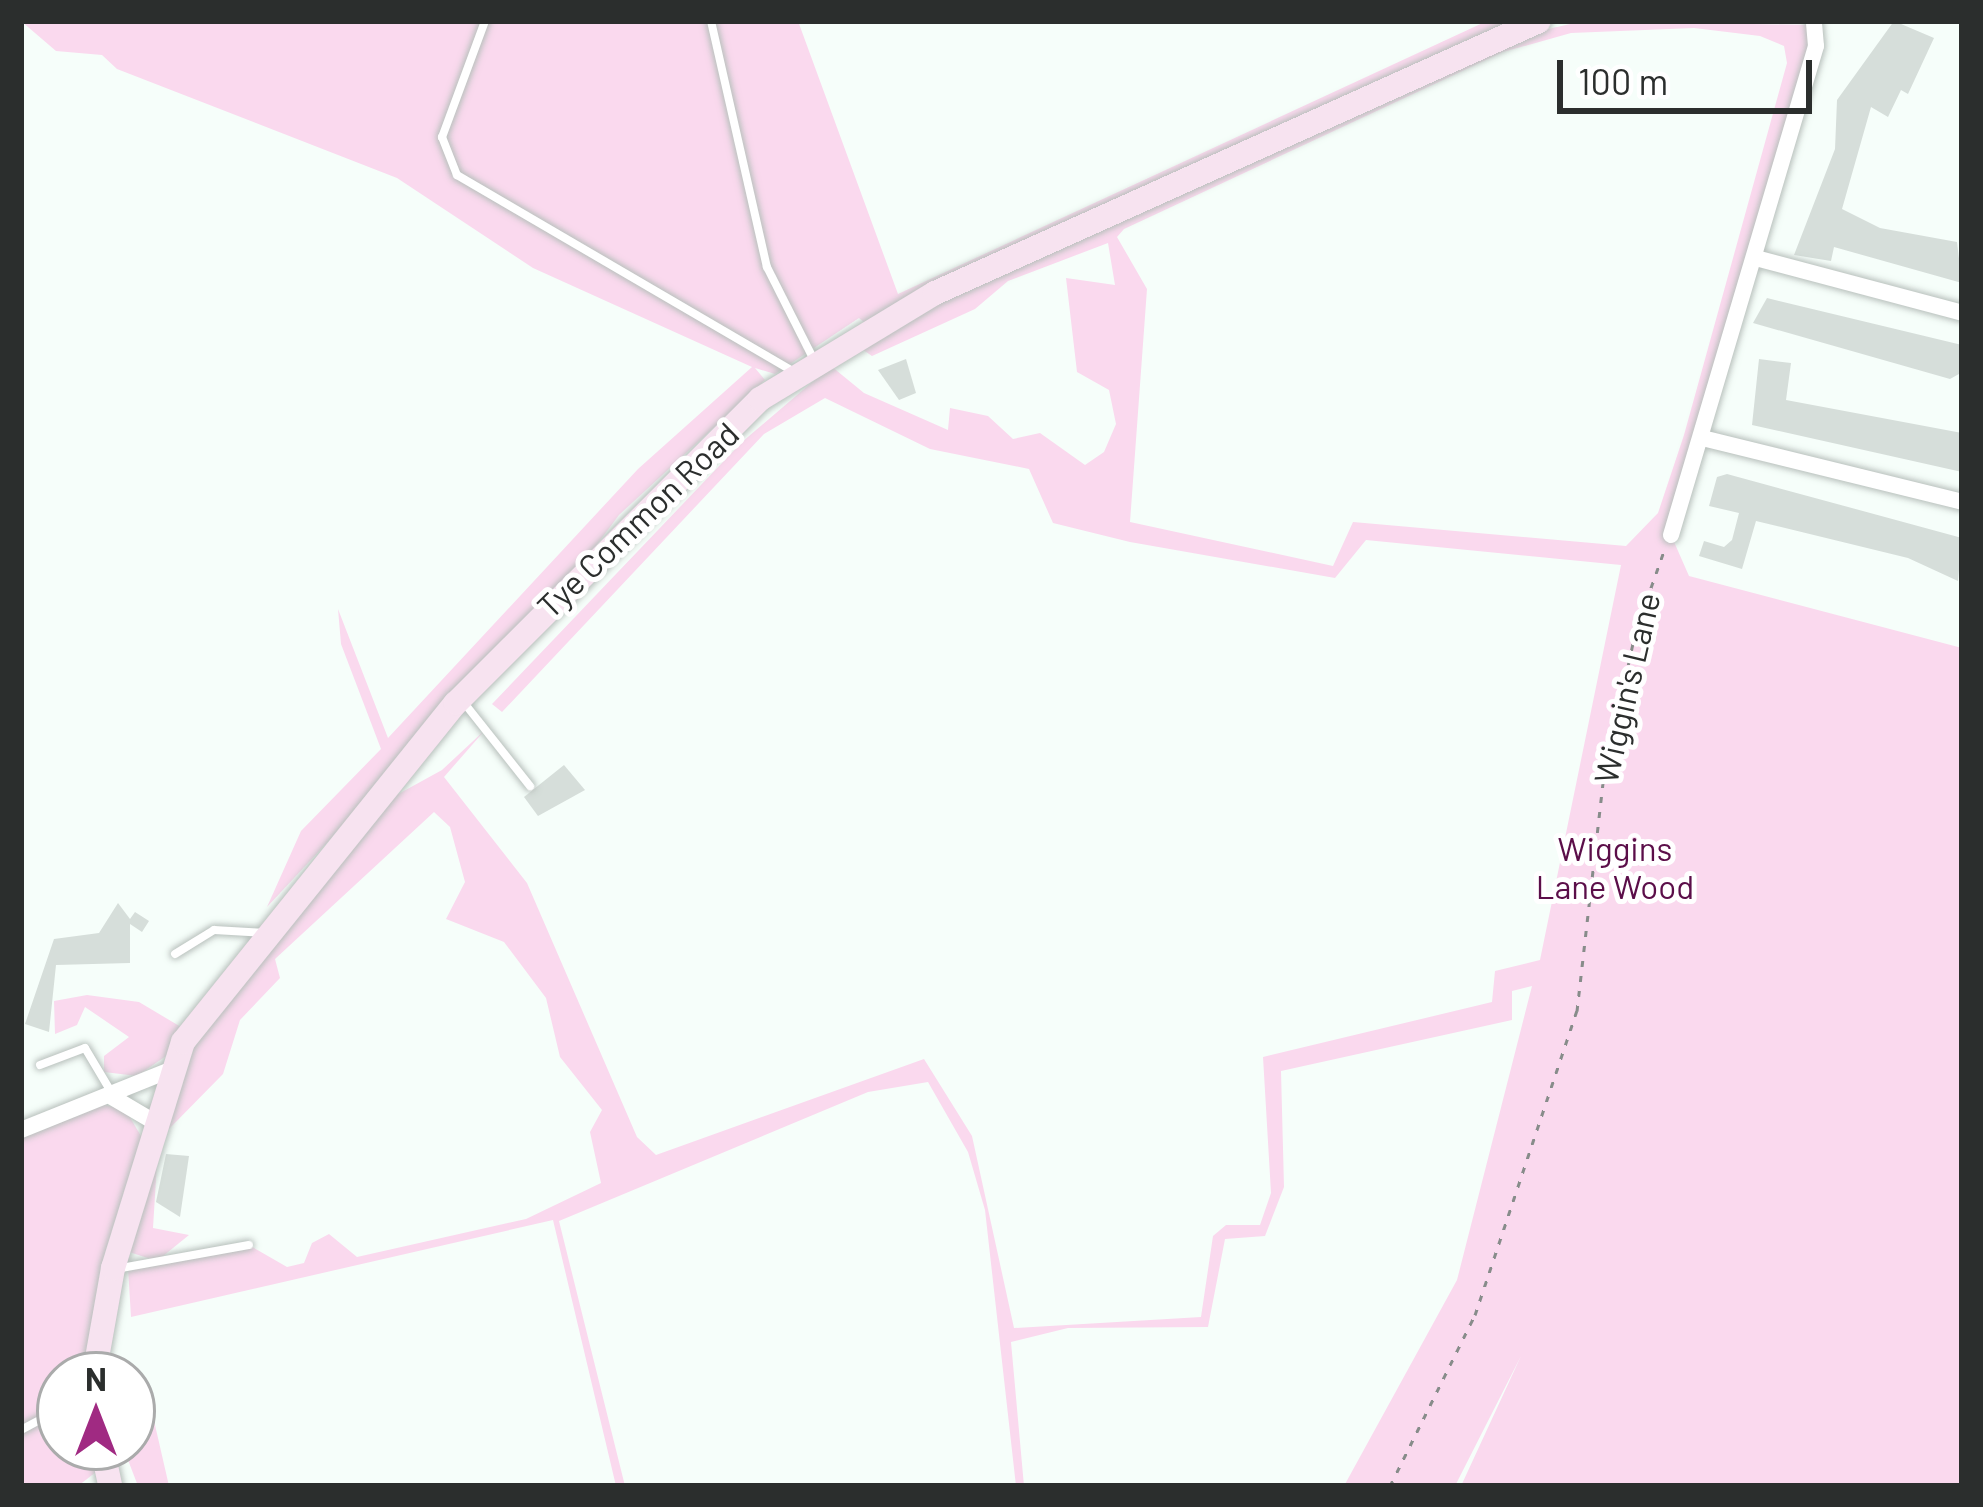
<!DOCTYPE html>
<html>
<head>
<meta charset="utf-8">
<style>
	body { margin:0 }
	#map { position:relative; width:1983px; height:1507px; overflow:hidden; background:#f6fefa; font-family:Barlow,sans-serif }
	div>[style] { position:absolute }
	[style*='--x'] { left:calc(var(--x)*1px); top:calc(var(--y)*1px); width:calc(var(--w)*1px); rotate:calc(var(--a)*1deg) }
	.green>* { inset:0; background:#fad9ee }
	.building>* { inset:0; background:#d6deda }
	.path>* { height:3px; margin-top:-1.5px; transform-origin:0; background:repeating-linear-gradient(90deg,#878c8a 0 6px,transparent 0 15px) }
	.roads { filter:drop-shadow(0 0 3px #b8c0bc) drop-shadow(0 0 3px #b8c0bc) }
	.lane>* { height:8px; margin:-4px; padding:0 4px; transform-origin:4px; border-radius:4px; background:#fff }
	.street>* { height:16px; margin:-8px; padding:0 8px; transform-origin:8px; border-radius:8px; background:#fff }
	.secondary>* { height:24px; margin:-12px; padding:0 12px; transform-origin:12px; border-radius:12px; background:#f7e3f0 }
	span { translate:-50% -50%; white-space:nowrap; text-align:center; line-height:1.15; -webkit-text-stroke:10px #fff; paint-order:stroke }
	.street-label { font-size:33px; color:#2b2e2d }
	.park-label { font-size:33px; color:#5b0e49 }
	.frame { position:absolute; inset:0; border:24px solid #2b2e2d; pointer-events:none }
	.north { position:absolute; left:36px; top:1351px; width:120px; height:120px; box-sizing:border-box; background:#fff; border:3px solid #aaabab; border-radius:50%; rotate:0deg; font-size:33px; font-weight:700; line-height:48px; text-align:center; color:#2b2e2d }
	.north::after { content:''; display:block; margin:auto; width:42px; height:54px; background:#a02a82; clip-path:polygon(50% 0,100% 100%,50% 72%,0 100%) }
	.scale { position:absolute; left:1557px; top:60px; width:255px; height:54px; box-sizing:border-box; border:6px solid #2b2e2d; border-top:0; padding-left:15px; font-size:36px; line-height:42px; white-space:nowrap; color:#2b2e2d; -webkit-text-stroke:9px #fff; paint-order:stroke }
</style>
</head>
<body>
<div id="map">
	<div class="green">
		<i style="clip-path:polygon(evenodd,21px 21px,798px 21px,898px 294px,1487px 21px,1539px 21px,1514px 37px,1583px 21px,1815px 25px,1671px 535px,1689px 576px,1962px 648px,1962px 1486px,1461px 1486px,1521px 1356px,1455px 1486px,1344px 1486px,1457px 1280px,1532px 986px,1512px 991px,1512px 1020px,1281px 1071px,1284px 1187px,1265px 1236px,1225px 1239px,1208px 1327px,1068px 1328px,1011px 1342px,1024px 1486px,1016px 1486px,985px 1210px,968px 1152px,928px 1082px,868px 1092px,559px 1221px,625px 1486px,616px 1486px,553px 1220px,131px 1317px,128px 1268px,249px 1245px,287px 1267px,304px 1263px,312px 1243px,329px 1234px,357px 1257px,526px 1219px,601px 1183px,590px 1132px,602px 1110px,560px 1057px,546px 998px,504px 942px,446px 919px,465px 882px,450px 827px,434px 812px,275px 959px,280px 978px,240px 1020px,223px 1074px,164px 1134px,170px 1070px,382px 803px,442px 770px,486px 729px,444px 777px,527px 883px,637px 1137px,656px 1155px,924px 1059px,972px 1136px,1014px 1328px,1201px 1317px,1213px 1236px,1226px 1225px,1260px 1225px,1271px 1193px,1263px 1057px,1492px 1002px,1495px 971px,1540px 960px,1621px 565px,1366px 540px,1335px 578px,1130px 542px,1053px 523px,1029px 469px,930px 449px,825px 398px,764px 434px,502px 712px,492px 704px,742px 442px,831px 366px,864px 393px,948px 430px,950px 408px,988px 416px,1013px 439px,1040px 433px,1085px 465px,1104px 452px,1116px 424px,1109px 390px,1077px 372px,1066px 278px,1115px 285px,1108px 243px,1008px 281px,975px 309px,872px 356px,850px 341px,871px 328px,859px 318px,775px 374px,755px 368px,765px 380px,619px 515px,562px 591px,267px 907px,301px 831px,381px 749px,341px 644px,338px 609px,388px 738px,638px 469px,752px 367px,533px 268px,397px 178px,117px 69px,102px 55px,56px 51px,21px 21px,1694px 28px,1760px 36px,1784px 46px,1787px 63px,1684px 435px,1658px 513px,1626px 546px,1353px 522px,1333px 566px,1130px 522px,1147px 289px,1117px 237px,1124px 229px,1503px 52px,1571px 33px,1694px 28px)"></i>
		<i style="clip-path:polygon(87px 995px,139px 1002px,181px 1027px,166px 1056px,137px 1076px,104px 1072px,104px 1056px,129px 1037px,85px 1007px,77px 1025px,55px 1034px,54px 1001px)"></i>
		<i style="clip-path:polygon(99px 1104px,125px 1109px,157px 1163px,153px 1228px,189px 1235px,157px 1261px,129px 1252px,94px 1375px,60px 1375px,60px 1447px,102px 1447px,96px 1472px,78px 1486px,21px 1486px,21px 1128px)"></i>
		<i style="clip-path:polygon(132px 1386px,147px 1390px,169px 1486px,138px 1486px,123px 1447px,132px 1447px)"></i>
	</div>
	<div class="building">
		<i style="clip-path:polygon(1894px 21px,1934px 38px,1908px 94px,1901px 90px,1888px 117px,1871px 107px,1842px 209px,1880px 228px,1957px 242px,1962px 283px,1834px 247px,1831px 261px,1794px 255px,1835px 149px,1837px 100px)"></i>
		<i style="clip-path:polygon(1767px 298px,1962px 345px,1959px 374px,1950px 379px,1753px 323px)"></i>
		<i style="clip-path:polygon(906px 359px,916px 393px,899px 400px,878px 370px)"></i>
		<i style="clip-path:polygon(1759px 359px,1791px 363px,1786px 400px,1962px 433px,1962px 472px,1752px 425px)"></i>
		<i style="clip-path:polygon(1727px 474px,1962px 538px,1958px 581px,1908px 558px,1756px 521px,1742px 569px,1699px 556px,1704px 541px,1724px 547px,1732px 540px,1739px 513px,1709px 506px,1717px 477px)"></i>
		<i style="clip-path:polygon(564px 765px,585px 790px,538px 816px,524px 797px)"></i>
		<i style="clip-path:polygon(118px 903px,130px 919px,135px 912px,149px 921px,142px 932px,130px 924px,130px 963px,56px 965px,49px 1032px,25px 1024px,54px 939px,99px 933px)"></i>
		<i style="clip-path:polygon(166px 1154px,189px 1156px,180px 1217px,156px 1202px)"></i>
	</div>
	<div class="path">
		<i style="--x:1390;--y:1486;--w:191;--a:-63.6"></i>
		<i style="--x:1475;--y:1315;--w:321;--a:-71.5"></i>
		<i style="--x:1577;--y:1011;--w:230;--a:-83.5"></i>
		<i style="--x:1603;--y:782;--w:156;--a:-77.8"></i>
		<i style="--x:1636;--y:630;--w:87;--a:-70.5"></i>
	</div>
	<div class="roads">
		<div class="lane">
			<i style="--x:485;--y:21;--w:124;--a:110.3"></i>
			<i style="--x:442;--y:137;--w:41;--a:68.5"></i>
			<i style="--x:457;--y:175;--w:393;--a:30.3"></i>
			<i style="--x:711;--y:21;--w:252;--a:77.2"></i>
			<i style="--x:767;--y:267;--w:104;--a:63.2"></i>
			<i style="--x:465;--y:704;--w:105;--a:51.6"></i>
			<i style="--x:175;--y:954;--w:46;--a:-31.6"></i>
			<i style="--x:214;--y:930;--w:52;--a:3.3"></i>
			<i style="--x:40;--y:1065;--w:48;--a:-20.7"></i>
			<i style="--x:85;--y:1048;--w:49;--a:59.2"></i>
			<i style="--x:121;--y:1268;--w:130;--a:-10.2"></i>
			<i style="--x:21;--y:1430;--w:44;--a:-28.3"></i>
		</div>
		<div class="street">
			<i style="--x:1756;--y:258;--w:213;--a:14.9"></i>
			<i style="--x:1702;--y:438;--w:268;--a:13.8"></i>
			<i style="--x:1671;--y:535;--w:510;--a:-73.48"></i>
			<i style="--x:1816;--y:46;--w:25;--a:-95"></i>
			<i style="--x:112;--y:1097;--w:51;--a:30.6"></i>
			<i style="--x:21;--y:1130;--w:161;--a:-21.9"></i>
		</div>
		<div class="secondary">
			<i style="--x:94;--y:1375;--w:109;--a:-79.9"></i>
			<i style="--x:113;--y:1268;--w:237;--a:-72.8"></i>
			<i style="--x:183;--y:1042;--w:435;--a:-51.2"></i>
			<i style="--x:456;--y:703;--w:430;--a:-45"></i>
			<i style="--x:760;--y:399;--w:205;--a:-31.2"></i>
			<i style="--x:935;--y:293;--w:662;--a:-24.24"></i>
			<i style="--x:102;--y:1447;--w:40;--a:78"></i>
		</div>
	</div>
	<div class="street-label">
		<span style="left:638px;top:520px;rotate:-44deg">Tye Common Road</span>
		<span style="left:1627px;top:688px;rotate:-77deg">Wiggin's Lane</span>
	</div>
	<div class="park-label">
		<span style="left:1615px;top:868px">Wiggins<br>Lane Wood</span>
	</div>
	<div class="frame"></div>
	<div class="north">N</div>
	<div class="scale">100 m</div>
</div>
</body>
</html>
